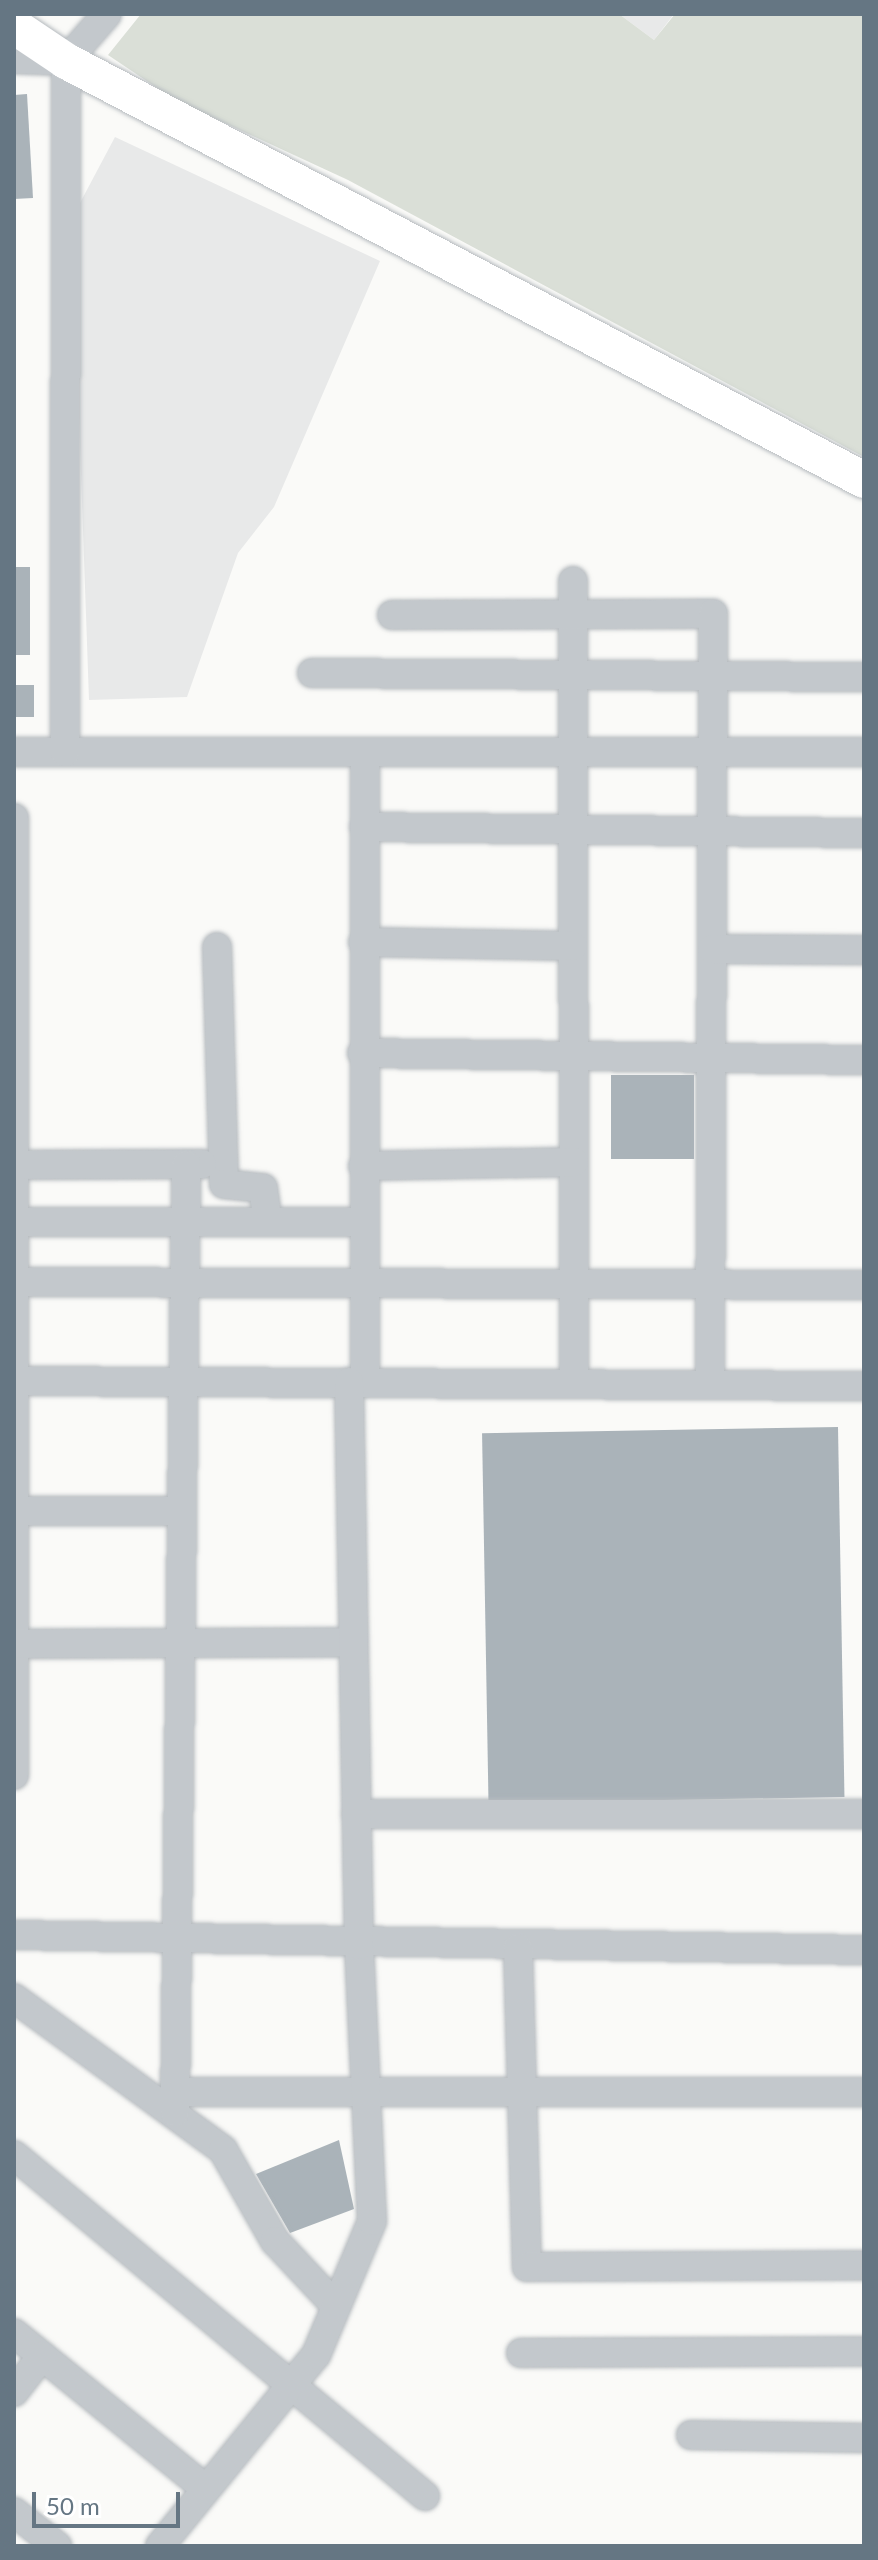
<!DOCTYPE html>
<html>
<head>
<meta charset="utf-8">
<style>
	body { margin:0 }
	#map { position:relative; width:878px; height:2560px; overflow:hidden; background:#fafaf8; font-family:Lato,sans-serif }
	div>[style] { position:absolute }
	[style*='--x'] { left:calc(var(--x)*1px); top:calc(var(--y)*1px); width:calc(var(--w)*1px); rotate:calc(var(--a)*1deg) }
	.built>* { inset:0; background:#e8e9e9 }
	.green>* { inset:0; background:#dadfd7 }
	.building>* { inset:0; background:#aab3b9; transform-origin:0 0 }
	.roads { filter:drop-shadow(0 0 2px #b5babe) drop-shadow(0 0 2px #b5babe) }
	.minor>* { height:28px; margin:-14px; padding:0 14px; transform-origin:14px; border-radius:14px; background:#c3c8cc }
	.major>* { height:36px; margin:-18px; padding:0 18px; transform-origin:18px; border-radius:18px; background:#fff }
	span { translate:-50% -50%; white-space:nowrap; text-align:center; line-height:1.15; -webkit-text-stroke:8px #fff; paint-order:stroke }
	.frame { position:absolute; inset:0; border:16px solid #657683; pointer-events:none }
	.scale { position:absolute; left:32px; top:2492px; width:148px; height:36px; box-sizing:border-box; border:4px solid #657683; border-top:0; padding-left:10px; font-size:24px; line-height:28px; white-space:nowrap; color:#657683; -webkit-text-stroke:6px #fff; paint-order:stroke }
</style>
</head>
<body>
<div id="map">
	<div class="built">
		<i style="clip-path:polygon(619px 14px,674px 14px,654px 40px)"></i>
		<i style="clip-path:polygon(115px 137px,380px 261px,274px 507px,238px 553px,187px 697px,89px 700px,72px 218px)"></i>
	</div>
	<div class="green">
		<i style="clip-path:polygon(141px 14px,619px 14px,654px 40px,675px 14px,864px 14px,864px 457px,348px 180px,175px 100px,108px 55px)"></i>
	</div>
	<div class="building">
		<i style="clip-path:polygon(27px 94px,33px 198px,14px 199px,14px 95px)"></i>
		<i style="left:14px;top:567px;width:16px;height:88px"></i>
		<i style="left:14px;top:685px;width:20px;height:32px"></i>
		<i style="left:694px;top:1075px;width:84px;height:83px;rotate:90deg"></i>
		<i style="left:838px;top:1427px;width:370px;height:356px;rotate:89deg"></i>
		<i style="clip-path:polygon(339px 2140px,354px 2209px,290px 2233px,256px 2174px)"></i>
	</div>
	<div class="roads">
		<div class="minor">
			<i style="--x:14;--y:59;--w:52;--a:2.2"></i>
			<i style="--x:66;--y:61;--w:62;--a:-48.9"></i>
			<i style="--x:573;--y:581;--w:803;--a:89.93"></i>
			<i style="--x:392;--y:615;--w:321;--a:-0.2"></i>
			<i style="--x:713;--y:614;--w:771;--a:90.22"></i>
			<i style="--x:312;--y:673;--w:552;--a:0.42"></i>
			<i style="--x:14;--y:752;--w:850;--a:0"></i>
			<i style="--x:65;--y:752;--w:691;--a:-89.92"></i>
			<i style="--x:14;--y:818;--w:957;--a:90"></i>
			<i style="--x:364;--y:827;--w:500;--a:0.69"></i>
			<i style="--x:363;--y:942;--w:210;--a:1.1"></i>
			<i style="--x:217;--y:947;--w:237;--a:88.3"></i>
			<i style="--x:224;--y:1184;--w:39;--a:6"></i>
			<i style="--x:263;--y:1188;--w:34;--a:82"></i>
			<i style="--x:712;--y:949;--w:152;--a:0.4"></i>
			<i style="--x:362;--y:1053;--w:502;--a:0.8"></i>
			<i style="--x:17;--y:1165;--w:185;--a:-0.3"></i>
			<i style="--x:363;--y:1166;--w:211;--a:-1.1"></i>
			<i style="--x:14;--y:1222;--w:349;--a:0"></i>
			<i style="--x:14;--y:1282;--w:850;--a:0.2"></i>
			<i style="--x:14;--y:1381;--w:850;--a:0.34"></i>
			<i style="--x:365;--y:1383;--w:631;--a:-90"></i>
			<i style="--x:14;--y:1511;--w:168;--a:0"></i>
			<i style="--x:14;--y:1644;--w:339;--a:-0.3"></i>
			<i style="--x:356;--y:1814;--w:508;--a:0"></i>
			<i style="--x:14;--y:1935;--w:850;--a:1.01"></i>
			<i style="--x:518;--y:1948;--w:319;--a:88.4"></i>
			<i style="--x:527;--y:2267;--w:337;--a:-0.3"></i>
			<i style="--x:14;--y:1998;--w:258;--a:36"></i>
			<i style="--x:223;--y:2150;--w:105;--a:60.3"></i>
			<i style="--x:275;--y:2241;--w:86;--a:46.9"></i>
			<i style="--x:177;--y:2092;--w:687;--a:0"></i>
			<i style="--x:175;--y:2112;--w:947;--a:-89.33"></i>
			<i style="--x:14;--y:2155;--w:534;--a:39.68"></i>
			<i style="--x:14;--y:2333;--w:246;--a:39.1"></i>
			<i style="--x:521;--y:2353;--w:343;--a:-0.3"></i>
			<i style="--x:14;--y:2392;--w:46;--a:-52.1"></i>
			<i style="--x:691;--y:2435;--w:173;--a:1"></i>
			<i style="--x:14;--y:2512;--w:55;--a:38.3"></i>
			<i style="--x:160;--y:2546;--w:247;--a:-50.8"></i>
			<i style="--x:316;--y:2355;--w:145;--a:-67.3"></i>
			<i style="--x:372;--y:2221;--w:276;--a:-92.7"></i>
			<i style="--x:359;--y:1945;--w:563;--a:-91.02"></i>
		</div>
		<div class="major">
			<i style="--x:14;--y:26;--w:63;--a:33.9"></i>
			<i style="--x:66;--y:61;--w:901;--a:27.7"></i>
		</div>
	</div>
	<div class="frame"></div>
	<div class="scale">50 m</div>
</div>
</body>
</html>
